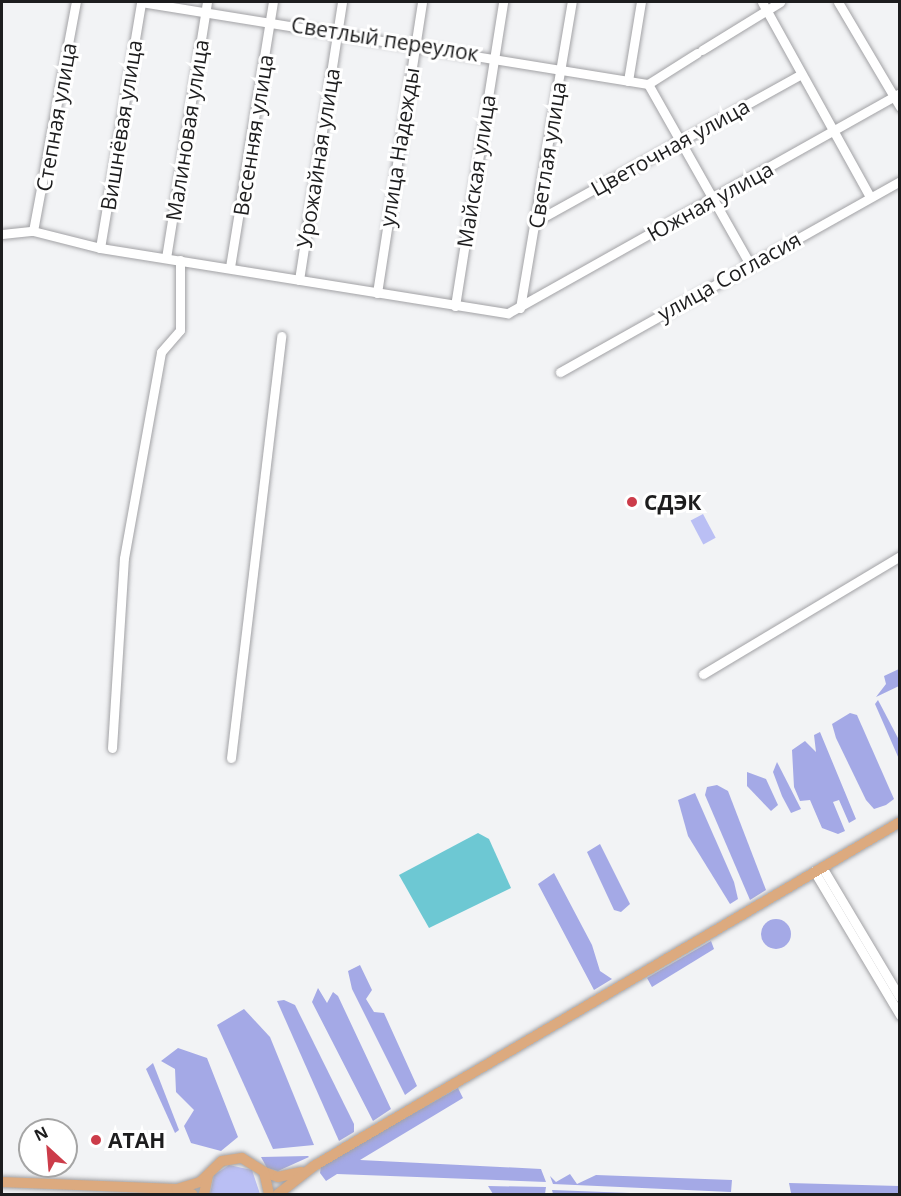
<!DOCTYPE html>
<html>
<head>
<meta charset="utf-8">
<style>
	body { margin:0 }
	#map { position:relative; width:901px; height:1196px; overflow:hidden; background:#f2f3f5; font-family:"Open Sans",sans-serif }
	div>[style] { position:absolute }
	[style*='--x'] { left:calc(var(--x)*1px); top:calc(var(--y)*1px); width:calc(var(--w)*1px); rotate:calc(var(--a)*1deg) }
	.green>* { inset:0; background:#babff4; transform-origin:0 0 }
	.forest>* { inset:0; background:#a4a9e6 }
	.round { border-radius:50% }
	.water>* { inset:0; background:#6dc8d3 }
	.roads { filter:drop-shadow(0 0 2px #a2a2a5) drop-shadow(0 0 2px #a2a2a5) }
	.minor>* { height:9px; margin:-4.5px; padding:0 4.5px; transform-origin:4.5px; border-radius:4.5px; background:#fff }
	.major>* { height:10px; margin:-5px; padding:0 5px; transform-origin:5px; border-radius:5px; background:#dcaa7f }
	.dots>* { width:16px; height:16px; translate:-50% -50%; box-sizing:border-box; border:3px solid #fff; border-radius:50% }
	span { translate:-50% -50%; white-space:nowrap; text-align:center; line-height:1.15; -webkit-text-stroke:6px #fff; paint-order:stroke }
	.street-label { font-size:21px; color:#1d1d1e }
	.poi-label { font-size:21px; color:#1d1d1e; font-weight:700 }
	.left { translate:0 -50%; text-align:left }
	.frame { position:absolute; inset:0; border:3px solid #1d1d1e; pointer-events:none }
	.north { position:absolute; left:18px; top:1118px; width:60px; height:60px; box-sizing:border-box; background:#fff; border:2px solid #a5a5a5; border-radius:50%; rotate:334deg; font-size:16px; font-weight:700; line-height:24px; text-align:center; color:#1d1d1e }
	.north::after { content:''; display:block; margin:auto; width:21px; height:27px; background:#cc3c4a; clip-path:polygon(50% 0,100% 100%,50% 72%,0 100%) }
</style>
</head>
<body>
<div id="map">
	<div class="green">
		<i style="left:703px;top:514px;width:27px;height:14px;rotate:62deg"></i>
		<i style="clip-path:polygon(229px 1165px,252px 1170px,260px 1194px,210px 1194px,214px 1175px)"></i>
	</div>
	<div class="forest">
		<i style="clip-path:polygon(899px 669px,899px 686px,876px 697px,886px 684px,884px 676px)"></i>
		<i style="clip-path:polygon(878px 700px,899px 740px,899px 759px,875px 704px)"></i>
		<i style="clip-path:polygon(850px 713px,857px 715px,894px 799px,886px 805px,874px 809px,866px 800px,836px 738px,832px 724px)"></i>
		<i style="clip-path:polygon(820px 732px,856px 819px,849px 823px,839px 800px,833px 802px,845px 831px,838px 834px,822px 828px,810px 800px,800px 801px,794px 787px,792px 750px,805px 741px,816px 752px,814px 735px)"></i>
		<i style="clip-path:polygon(777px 762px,801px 809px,791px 813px,782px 796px,773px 772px)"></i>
		<i style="clip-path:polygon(747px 772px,766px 779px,778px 805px,771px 811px,747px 786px)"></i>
		<i style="clip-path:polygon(717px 785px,728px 791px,766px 890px,750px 900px,705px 795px,707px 787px)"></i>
		<i style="clip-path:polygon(695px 793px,734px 882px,738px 899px,730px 904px,688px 836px,678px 800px)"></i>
		<i style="clip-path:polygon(600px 844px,630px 904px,621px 912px,614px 910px,587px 852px)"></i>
		<i style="clip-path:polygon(554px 873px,592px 945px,600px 971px,612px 979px,594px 990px,538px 884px)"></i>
		<i class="round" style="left:761px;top:919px;width:30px;height:30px"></i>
		<i style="clip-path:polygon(711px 941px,714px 949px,652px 987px,647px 978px)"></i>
		<i style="clip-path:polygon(360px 965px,372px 990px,366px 999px,374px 1012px,384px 1013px,417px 1086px,405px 1095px,352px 989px,348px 971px)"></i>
		<i style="clip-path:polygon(318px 988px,327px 1003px,333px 992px,338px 996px,391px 1109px,373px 1121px,312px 1002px)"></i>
		<i style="clip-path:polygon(284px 1000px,295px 1005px,354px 1124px,354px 1132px,339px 1141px,277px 1001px)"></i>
		<i style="clip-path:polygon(244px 1009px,270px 1037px,314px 1145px,273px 1149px,217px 1025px)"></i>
		<i style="clip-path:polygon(178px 1048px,207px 1058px,238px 1137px,221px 1151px,191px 1143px,184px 1126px,194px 1110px,176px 1092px,175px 1069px,161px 1061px)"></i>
		<i style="clip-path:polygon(153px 1063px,179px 1130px,175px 1133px,146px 1069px)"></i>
		<i style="clip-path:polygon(458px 1088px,463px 1098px,360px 1160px,541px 1169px,546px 1182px,337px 1174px,326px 1181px,320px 1173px,321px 1166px)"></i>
		<i style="clip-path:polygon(261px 1157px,308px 1156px,309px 1157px,278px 1171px,267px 1168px)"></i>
		<i style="clip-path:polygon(570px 1174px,577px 1184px,596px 1175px,732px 1180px,731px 1192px,553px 1184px,550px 1176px,556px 1182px)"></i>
		<i style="clip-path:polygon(789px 1183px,899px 1186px,899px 1194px,791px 1193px)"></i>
		<i style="clip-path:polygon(488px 1186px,546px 1187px,545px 1194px,493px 1194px)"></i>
		<i style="clip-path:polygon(552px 1190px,656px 1194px,553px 1194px)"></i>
	</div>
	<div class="water">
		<i style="clip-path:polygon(478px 833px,489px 839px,511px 888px,429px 928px,399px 875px)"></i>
	</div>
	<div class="roads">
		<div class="minor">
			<i style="--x:141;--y:2;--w:514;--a:9.19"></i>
			<i style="--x:648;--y:84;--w:58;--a:-32.3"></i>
			<i style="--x:762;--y:2;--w:223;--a:61"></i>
			<i style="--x:838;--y:2;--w:122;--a:59.4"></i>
			<i style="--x:702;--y:50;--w:92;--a:-31.6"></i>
			<i style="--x:628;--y:81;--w:80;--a:-80.7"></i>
			<i style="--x:648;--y:84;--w:207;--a:60.5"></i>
			<i style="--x:538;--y:220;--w:301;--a:-29"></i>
			<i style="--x:33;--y:231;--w:233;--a:-79.4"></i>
			<i style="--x:2;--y:234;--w:31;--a:-6"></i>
			<i style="--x:33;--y:231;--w:69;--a:14.2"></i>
			<i style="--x:100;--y:248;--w:413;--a:9.1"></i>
			<i style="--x:508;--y:313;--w:450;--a:-29.3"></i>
			<i style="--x:100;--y:248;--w:249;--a:-80.5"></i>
			<i style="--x:166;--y:258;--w:259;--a:-80.9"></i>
			<i style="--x:230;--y:267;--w:268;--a:-80.8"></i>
			<i style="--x:299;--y:280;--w:281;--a:-81.2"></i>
			<i style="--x:377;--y:293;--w:294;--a:-81.2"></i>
			<i style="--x:455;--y:306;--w:308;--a:-81"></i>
			<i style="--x:520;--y:308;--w:310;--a:-80.4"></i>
			<i style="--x:560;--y:372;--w:390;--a:-29.3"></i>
			<i style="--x:703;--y:674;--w:230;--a:-30.9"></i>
			<i style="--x:112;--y:748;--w:190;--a:-86.4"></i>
			<i style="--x:124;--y:558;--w:209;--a:-79.8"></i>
			<i style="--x:161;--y:352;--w:29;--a:-49"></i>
			<i style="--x:180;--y:330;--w:70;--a:-90"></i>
			<i style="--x:231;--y:758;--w:425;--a:-83.2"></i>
			<i style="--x:822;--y:867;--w:152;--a:59.2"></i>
			<i style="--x:814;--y:871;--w:168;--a:59.2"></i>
		</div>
		<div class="major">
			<i style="--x:264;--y:1172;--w:15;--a:20"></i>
			<i style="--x:278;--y:1177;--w:24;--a:-12"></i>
			<i style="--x:2;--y:1182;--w:174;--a:2.3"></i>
			<i style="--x:176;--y:1189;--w:17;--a:17"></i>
			<i style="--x:177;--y:1189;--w:24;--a:-17"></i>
			<i style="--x:200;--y:1182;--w:30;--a:-44"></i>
			<i style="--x:222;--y:1161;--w:20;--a:-9"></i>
			<i style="--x:242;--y:1158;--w:26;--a:32"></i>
			<i style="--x:264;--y:1172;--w:23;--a:77"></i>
			<i style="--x:204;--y:1194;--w:19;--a:-78"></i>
			<i style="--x:278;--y:1194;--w:46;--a:-37.9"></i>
			<i style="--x:314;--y:1166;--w:680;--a:-30.41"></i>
		</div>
	</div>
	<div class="dots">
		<i style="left:632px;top:502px;background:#cc3c4a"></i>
		<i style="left:96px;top:1140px;background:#cc3c4a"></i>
	</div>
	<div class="street-label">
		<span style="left:385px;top:39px;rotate:9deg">Светлый переулок</span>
		<span style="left:56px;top:117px;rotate:-80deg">Степная улица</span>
		<span style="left:121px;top:125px;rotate:-81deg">Вишнёвая улица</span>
		<span style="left:187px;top:130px;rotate:-81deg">Малиновая улица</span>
		<span style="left:253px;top:135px;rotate:-81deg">Весенняя улица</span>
		<span style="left:399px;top:147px;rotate:-81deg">улица Надежды</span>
		<span style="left:670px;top:147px;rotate:-29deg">Цветочная улица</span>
		<span style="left:547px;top:155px;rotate:-81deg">Светлая улица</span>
		<span style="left:318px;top:158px;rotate:-81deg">Урожайная улица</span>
		<span style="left:476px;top:171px;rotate:-81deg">Майская улица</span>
		<span style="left:710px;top:201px;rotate:-29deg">Южная улица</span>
		<span style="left:729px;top:276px;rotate:-29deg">улица Согласия</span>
	</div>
	<div class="poi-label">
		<span class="left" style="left:644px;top:502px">СДЭК</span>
		<span class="left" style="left:108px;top:1140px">АТАН</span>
	</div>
	<div class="frame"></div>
	<div class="north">N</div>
</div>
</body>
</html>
